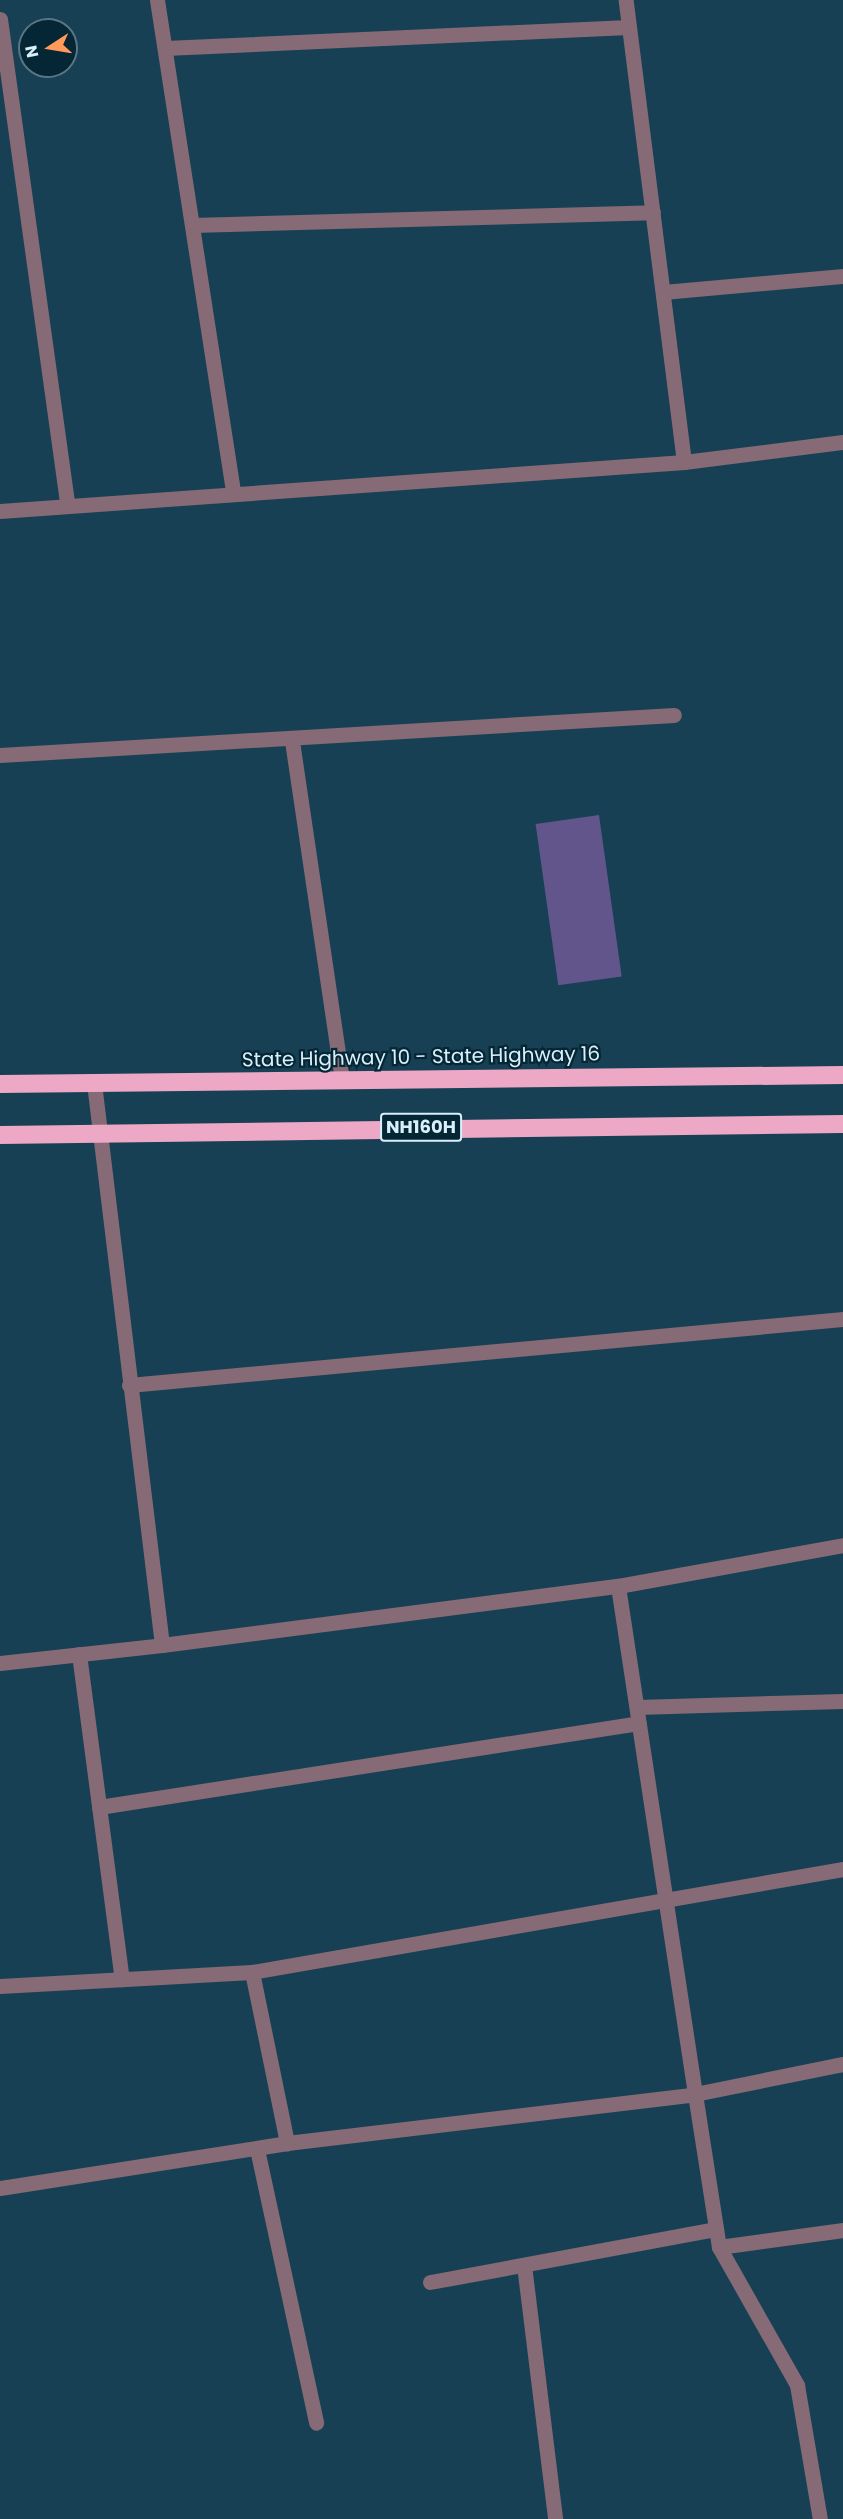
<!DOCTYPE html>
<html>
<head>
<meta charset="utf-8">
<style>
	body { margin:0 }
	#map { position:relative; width:843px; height:2519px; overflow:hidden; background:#174054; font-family:Poppins,sans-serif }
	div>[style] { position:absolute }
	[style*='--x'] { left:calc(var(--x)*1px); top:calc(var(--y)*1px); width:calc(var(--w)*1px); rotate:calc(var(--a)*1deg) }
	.building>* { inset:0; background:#61558c; transform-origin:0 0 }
	.minor>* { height:15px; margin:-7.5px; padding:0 7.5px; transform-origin:7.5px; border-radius:7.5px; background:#866a75 }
	.highway>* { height:18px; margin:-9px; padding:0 9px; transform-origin:9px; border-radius:9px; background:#eca8c4 }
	span { translate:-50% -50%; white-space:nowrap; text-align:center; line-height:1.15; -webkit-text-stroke:4.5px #042635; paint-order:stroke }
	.shield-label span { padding:2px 4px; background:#042635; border:2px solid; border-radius:4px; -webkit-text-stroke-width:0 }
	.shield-label { font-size:18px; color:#d9effb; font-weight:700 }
	.street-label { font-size:20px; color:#d9effb }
	.north { position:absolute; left:18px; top:18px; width:60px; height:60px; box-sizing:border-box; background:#042635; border:2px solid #597684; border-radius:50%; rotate:258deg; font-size:16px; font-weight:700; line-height:24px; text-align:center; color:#d9effb }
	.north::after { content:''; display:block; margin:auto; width:21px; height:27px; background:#ff9b59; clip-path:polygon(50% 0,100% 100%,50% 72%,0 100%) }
</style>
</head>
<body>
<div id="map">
	<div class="building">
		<i style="left:599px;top:815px;width:163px;height:64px;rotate:82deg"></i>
	</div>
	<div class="minor">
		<i style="--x:157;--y:0;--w:499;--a:81.2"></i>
		<i style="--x:0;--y:19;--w:490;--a:82.1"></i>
		<i style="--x:165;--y:48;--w:464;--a:-2.6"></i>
		<i style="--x:192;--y:225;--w:461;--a:-1.6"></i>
		<i style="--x:663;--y:292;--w:181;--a:-5.1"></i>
		<i style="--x:684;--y:462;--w:160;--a:-7.2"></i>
		<i style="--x:0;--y:511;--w:686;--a:-4.1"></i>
		<i style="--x:684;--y:462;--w:466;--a:-97.2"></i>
		<i style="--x:292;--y:741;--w:343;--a:81.6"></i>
		<i style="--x:0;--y:755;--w:675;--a:-3.4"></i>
		<i style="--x:94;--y:1083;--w:566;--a:83.1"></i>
		<i style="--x:162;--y:1645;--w:460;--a:-7.4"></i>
		<i style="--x:618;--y:1586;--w:514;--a:81.38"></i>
		<i style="--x:695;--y:2094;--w:151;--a:-11.5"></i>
		<i style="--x:129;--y:1385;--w:717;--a:-5.28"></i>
		<i style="--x:618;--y:1586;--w:229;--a:-10.3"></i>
		<i style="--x:79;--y:1654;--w:328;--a:82.5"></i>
		<i style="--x:0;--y:1663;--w:163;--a:-6.3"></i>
		<i style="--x:637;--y:1707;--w:206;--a:-1.7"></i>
		<i style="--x:99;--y:1807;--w:546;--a:-8.84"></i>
		<i style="--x:252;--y:1972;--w:600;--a:-9.89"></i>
		<i style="--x:0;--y:1986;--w:252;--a:-3.2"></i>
		<i style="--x:252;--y:1972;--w:175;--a:78.4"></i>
		<i style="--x:257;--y:2149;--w:280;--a:77.8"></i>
		<i style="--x:0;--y:2188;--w:291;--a:-8.9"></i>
		<i style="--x:287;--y:2143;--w:411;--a:-6.8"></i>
		<i style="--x:695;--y:2094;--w:155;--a:81.1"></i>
		<i style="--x:719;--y:2247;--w:159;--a:60.5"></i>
		<i style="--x:797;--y:2385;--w:136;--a:80.3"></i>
		<i style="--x:719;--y:2247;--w:125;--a:-7.8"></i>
		<i style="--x:524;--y:2265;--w:256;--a:83"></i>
		<i style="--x:430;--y:2282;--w:291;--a:-10.5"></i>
	</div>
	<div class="highway">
		<i style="--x:0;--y:1084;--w:843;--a:-0.61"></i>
		<i style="--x:0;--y:1135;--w:843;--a:-0.75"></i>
	</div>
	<div class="shield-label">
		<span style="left:421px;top:1127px">NH160H</span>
	</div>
	<div class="street-label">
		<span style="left:421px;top:1057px;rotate:-1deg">State Highway 10 - State Highway 16</span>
	</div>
	<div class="north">N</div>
</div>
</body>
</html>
